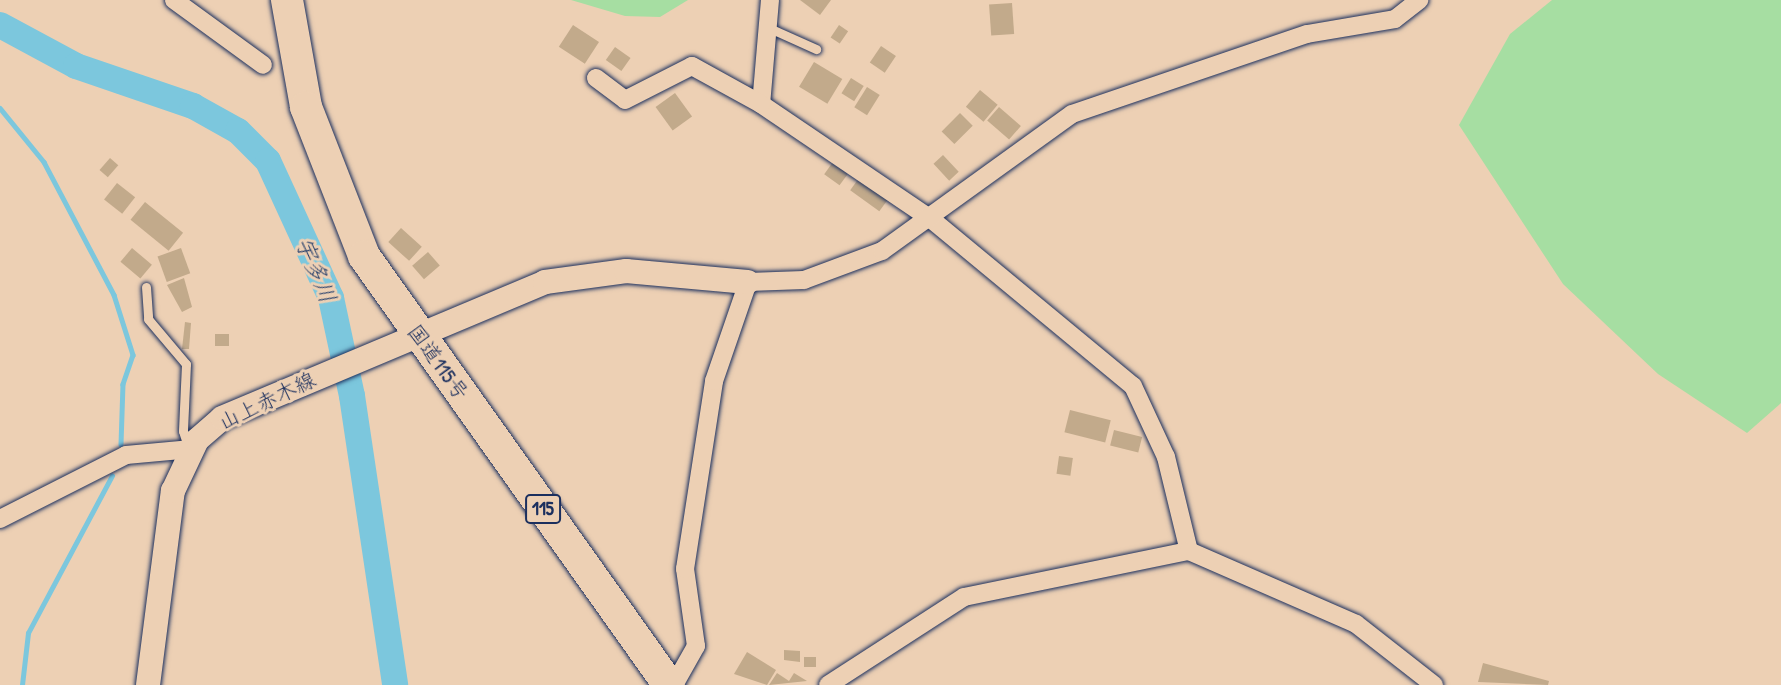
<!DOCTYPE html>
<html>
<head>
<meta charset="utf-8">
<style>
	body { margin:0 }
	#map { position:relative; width:1781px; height:685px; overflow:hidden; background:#edd0b4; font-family:"Patrick Hand","Klee One",sans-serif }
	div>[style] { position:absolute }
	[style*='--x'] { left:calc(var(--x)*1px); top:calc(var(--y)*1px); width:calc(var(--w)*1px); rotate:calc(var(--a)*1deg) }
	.green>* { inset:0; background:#a6dea2 }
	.stream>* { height:4.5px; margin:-2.25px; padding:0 2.25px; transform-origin:2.25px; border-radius:2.25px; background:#7cc7dd }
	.river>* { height:26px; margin:-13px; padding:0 13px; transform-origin:13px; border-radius:13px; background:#7cc7dd }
	.building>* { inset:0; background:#c2aa8b; transform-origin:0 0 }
	.roads { filter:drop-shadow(0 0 2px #1b2f5e) drop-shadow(0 0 2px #1b2f5e) }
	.lane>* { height:9px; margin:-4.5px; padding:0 4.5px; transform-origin:4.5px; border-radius:4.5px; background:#edd0b4 }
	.street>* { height:18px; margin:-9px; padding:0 9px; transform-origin:9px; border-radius:9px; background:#edd0b4 }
	.secondary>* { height:24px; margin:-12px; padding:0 12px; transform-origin:12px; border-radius:12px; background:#edd0b4 }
	.highway>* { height:32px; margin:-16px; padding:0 16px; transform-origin:16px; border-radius:16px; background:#edd0b4 }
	span { translate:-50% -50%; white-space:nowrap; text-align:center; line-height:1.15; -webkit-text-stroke:6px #edd0b4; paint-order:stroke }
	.shield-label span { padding:2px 5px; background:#edd0b4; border:2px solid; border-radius:5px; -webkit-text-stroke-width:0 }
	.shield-label { font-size:19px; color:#1b2f5e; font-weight:700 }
	.street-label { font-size:21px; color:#1b2f5e }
	.water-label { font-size:23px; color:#253e6b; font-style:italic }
</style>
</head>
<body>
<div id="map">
	<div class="green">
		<i style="clip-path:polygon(571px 0,688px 0,660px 17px,625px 16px)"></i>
		<i style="clip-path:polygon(1552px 0,1781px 0,1781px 403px,1747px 433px,1658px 374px,1563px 284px,1459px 125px,1510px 34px)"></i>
	</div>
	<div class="stream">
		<i style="--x:0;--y:108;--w:70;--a:50.8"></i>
		<i style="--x:44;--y:162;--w:150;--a:62.2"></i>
		<i style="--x:114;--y:295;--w:63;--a:72.4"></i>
		<i style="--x:133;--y:355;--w:31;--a:109"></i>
		<i style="--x:123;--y:384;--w:60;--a:91.9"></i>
		<i style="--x:22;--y:685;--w:52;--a:-83.4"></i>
		<i style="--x:28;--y:633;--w:178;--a:-61.9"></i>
	</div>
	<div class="river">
		<i style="--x:0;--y:25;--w:86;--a:28.3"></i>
		<i style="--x:76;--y:66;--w:124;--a:18.9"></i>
		<i style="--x:193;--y:106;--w:51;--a:29.1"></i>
		<i style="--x:238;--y:131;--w:42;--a:45"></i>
		<i style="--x:268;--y:161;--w:151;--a:65.3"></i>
		<i style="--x:331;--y:298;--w:100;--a:77.9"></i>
		<i style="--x:352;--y:396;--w:292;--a:81.5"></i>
	</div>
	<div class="building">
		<i style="clip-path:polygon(800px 0,831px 0,820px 15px)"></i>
		<i style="left:1012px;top:3px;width:31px;height:23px;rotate:86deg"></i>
		<i style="left:573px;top:25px;width:31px;height:26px;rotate:33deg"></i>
		<i style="left:839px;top:25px;width:11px;height:15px;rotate:34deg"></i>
		<i style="left:881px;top:46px;width:18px;height:20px;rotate:34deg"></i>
		<i style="left:615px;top:47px;width:19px;height:16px;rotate:35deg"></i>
		<i style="left:814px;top:62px;width:33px;height:29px;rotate:31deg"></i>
		<i style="left:851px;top:78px;width:15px;height:18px;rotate:32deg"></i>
		<i style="left:867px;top:87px;width:15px;height:24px;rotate:32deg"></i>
		<i style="left:980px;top:90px;width:23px;height:22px;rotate:40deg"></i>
		<i style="left:675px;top:93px;width:29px;height:24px;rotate:54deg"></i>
		<i style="left:999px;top:107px;width:29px;height:18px;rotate:41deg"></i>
		<i style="left:960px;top:113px;width:18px;height:26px;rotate:45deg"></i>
		<i style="left:943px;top:155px;width:23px;height:13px;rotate:47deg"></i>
		<i style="left:110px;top:158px;width:11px;height:16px;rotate:41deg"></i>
		<i style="left:833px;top:162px;width:19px;height:15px;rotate:36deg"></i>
		<i style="left:859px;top:178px;width:36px;height:15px;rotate:36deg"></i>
		<i style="left:117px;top:183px;width:23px;height:21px;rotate:38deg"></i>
		<i style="left:145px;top:202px;width:49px;height:23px;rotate:39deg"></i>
		<i style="left:401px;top:228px;width:28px;height:19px;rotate:42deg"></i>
		<i style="left:132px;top:248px;width:26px;height:18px;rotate:40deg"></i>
		<i style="left:181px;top:248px;width:27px;height:25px;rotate:70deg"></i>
		<i style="left:428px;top:252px;width:18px;height:21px;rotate:49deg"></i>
		<i style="clip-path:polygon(184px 278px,192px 307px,182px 312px,167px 285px)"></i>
		<i style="clip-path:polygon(185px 322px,191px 323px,189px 349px,182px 349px)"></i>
		<i style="left:215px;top:334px;width:14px;height:12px"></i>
		<i style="left:1070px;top:410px;width:42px;height:23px;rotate:14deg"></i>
		<i style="left:1114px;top:430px;width:29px;height:16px;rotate:14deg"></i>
		<i style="left:1059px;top:456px;width:14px;height:18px;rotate:8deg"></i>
		<i style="clip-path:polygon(784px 650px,800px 651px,800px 662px,784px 660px)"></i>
		<i style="clip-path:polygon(747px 652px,776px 670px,767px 685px,734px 674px)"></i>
		<i style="left:804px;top:657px;width:12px;height:10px"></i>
		<i style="clip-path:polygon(1483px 663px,1549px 681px,1548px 685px,1478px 682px)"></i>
		<i style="clip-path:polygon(777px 673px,789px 681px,794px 673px,807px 681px,769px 685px)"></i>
	</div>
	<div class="roads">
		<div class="lane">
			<i style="--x:767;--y:27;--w:54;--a:24.2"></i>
			<i style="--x:146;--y:287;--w:32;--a:86"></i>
			<i style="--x:148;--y:319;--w:59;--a:49.8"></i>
			<i style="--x:186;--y:364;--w:67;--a:92.6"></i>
			<i style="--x:183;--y:431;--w:16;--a:72"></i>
		</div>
		<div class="street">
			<i style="--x:174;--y:0;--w:110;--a:36.1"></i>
			<i style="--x:770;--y:0;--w:104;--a:94.9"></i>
			<i style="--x:761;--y:104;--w:205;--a:34.1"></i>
			<i style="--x:931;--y:219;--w:262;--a:39.6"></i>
			<i style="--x:1133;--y:386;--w:78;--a:65.1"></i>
			<i style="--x:1166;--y:457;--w:97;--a:76.3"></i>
			<i style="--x:596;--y:78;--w:36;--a:37"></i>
			<i style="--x:625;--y:100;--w:75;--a:-26.9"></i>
			<i style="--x:692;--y:66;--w:79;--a:28.8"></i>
			<i style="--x:0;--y:519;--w:141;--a:-26.9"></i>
			<i style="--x:126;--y:455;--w:66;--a:-5.2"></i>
			<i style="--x:674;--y:685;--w:45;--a:-60.6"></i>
			<i style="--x:696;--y:646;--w:78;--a:-98.1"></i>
			<i style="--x:685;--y:569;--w:190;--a:-81.2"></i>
			<i style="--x:714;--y:381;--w:105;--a:-71"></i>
			<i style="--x:748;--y:282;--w:56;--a:-2"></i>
			<i style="--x:804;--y:280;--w:83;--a:-20.4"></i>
			<i style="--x:882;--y:251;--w:234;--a:-35.8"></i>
			<i style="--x:1072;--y:114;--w:248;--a:-18.8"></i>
			<i style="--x:1307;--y:34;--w:89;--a:-9.7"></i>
			<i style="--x:1395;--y:19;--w:31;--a:-38"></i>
			<i style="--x:828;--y:685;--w:162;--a:-32.9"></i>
			<i style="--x:964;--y:597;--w:230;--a:-11.6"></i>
			<i style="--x:1189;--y:551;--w:182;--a:23.6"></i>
			<i style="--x:1356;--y:624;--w:99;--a:38"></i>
		</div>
		<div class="secondary">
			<i style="--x:148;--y:685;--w:196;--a:-82.7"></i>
			<i style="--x:173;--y:491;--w:56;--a:-64.8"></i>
			<i style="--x:197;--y:440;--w:33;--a:-41"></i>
			<i style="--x:222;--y:418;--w:350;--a:-22.8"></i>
			<i style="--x:545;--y:282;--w:82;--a:-7.7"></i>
			<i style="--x:626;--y:271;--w:122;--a:5.2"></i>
		</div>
		<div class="highway">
			<i style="--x:287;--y:0;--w:109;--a:79.9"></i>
			<i style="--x:306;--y:107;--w:160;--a:68.7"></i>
			<i style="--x:364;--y:256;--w:526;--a:54.59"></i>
		</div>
	</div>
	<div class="shield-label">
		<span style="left:543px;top:509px">115</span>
	</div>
	<div class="street-label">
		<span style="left:438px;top:362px;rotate:54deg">国道115号</span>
		<span style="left:267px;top:401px;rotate:-26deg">山上赤木線</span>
	</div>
	<div class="water-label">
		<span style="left:316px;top:270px;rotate:67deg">宇多川</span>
	</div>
</div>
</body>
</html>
